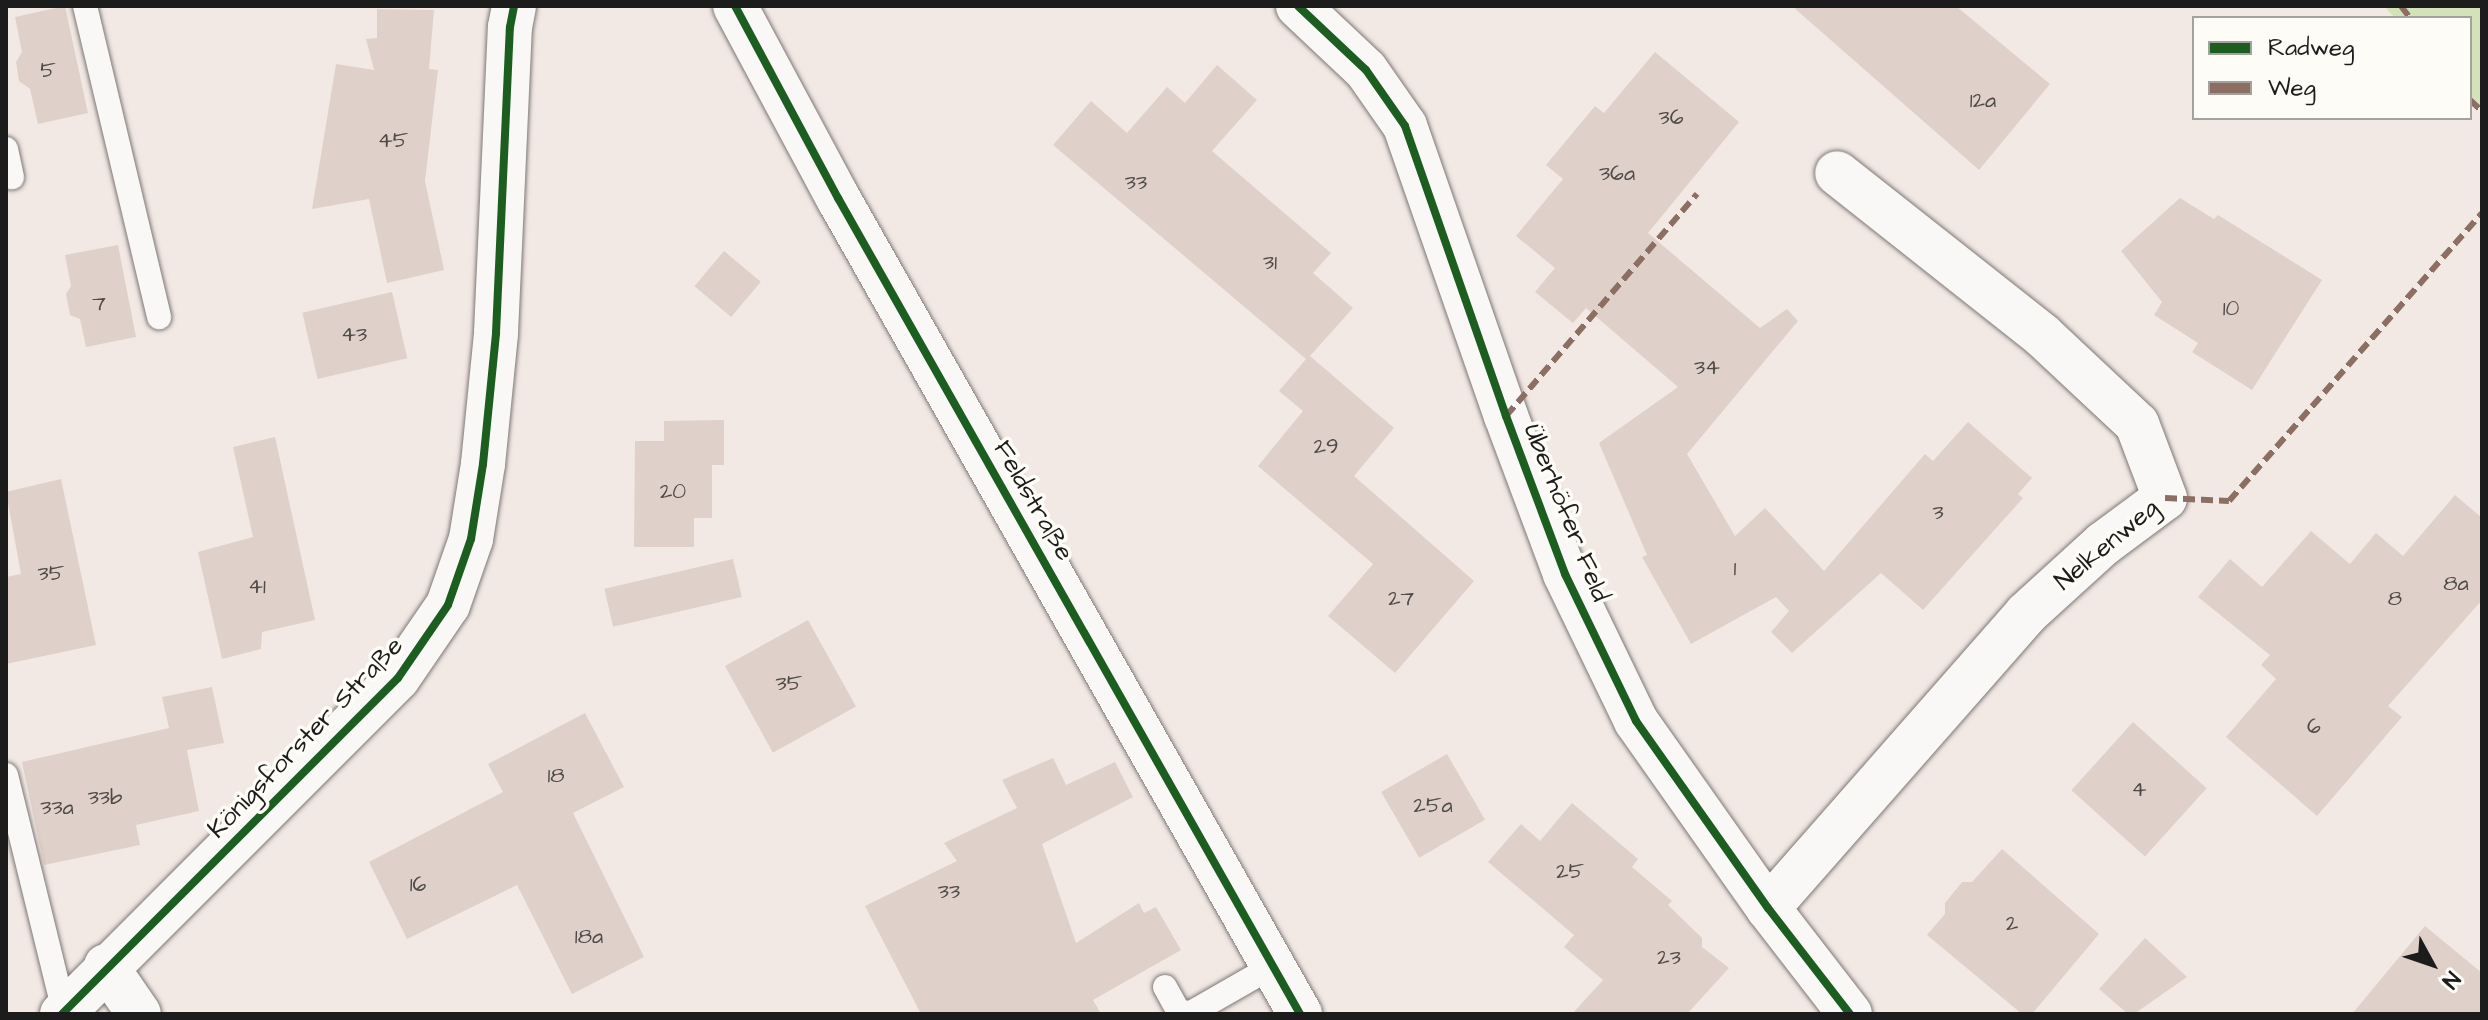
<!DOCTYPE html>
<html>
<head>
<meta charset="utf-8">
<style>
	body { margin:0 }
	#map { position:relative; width:2488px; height:1020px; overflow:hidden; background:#f3e9e4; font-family:"Architects Daughter",sans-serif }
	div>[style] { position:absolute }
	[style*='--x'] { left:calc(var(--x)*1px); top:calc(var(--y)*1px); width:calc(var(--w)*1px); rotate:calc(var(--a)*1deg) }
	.green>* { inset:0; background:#d4e2ba }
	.building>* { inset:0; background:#dfd0c9; transform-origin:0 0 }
	.roads { filter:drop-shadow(0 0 2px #7d7876) drop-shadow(0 0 2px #7d7876) }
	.lane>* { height:24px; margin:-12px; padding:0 12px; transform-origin:12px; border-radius:12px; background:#faf8f6 }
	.street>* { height:44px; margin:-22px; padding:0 22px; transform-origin:22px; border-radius:22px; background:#faf8f6 }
	.secondary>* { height:44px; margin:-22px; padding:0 22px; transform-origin:22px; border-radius:22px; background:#faf8f6 }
	.quiet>* { height:6px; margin-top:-3px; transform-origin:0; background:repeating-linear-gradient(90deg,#8d6e63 0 12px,transparent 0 18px) }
	.cycleway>* { height:8px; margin:-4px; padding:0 4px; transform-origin:4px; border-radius:4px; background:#1b5e20 }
	span { translate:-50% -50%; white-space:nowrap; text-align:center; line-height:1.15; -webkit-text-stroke:7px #fdfcf7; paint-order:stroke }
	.number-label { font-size:22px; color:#4e4a48 }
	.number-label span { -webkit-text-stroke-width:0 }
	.street-label { font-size:26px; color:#1c1c1c }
	.frame { position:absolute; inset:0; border:8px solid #1c1c1c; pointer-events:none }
	.legend { position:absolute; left:2192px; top:16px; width:280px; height:104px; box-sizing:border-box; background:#fdfcf7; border:2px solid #a3a29f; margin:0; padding:10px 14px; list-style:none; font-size:24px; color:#1c1c1c }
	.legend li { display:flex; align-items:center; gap:16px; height:40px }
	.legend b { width:40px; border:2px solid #a3a29f }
	.north { position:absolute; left:2392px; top:924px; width:80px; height:80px; -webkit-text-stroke:6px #fdfcf7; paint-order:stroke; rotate:130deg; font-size:22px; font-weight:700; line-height:32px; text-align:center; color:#1c1c1c }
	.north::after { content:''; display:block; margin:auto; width:28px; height:36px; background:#1c1c1c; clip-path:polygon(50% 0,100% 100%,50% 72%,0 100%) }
</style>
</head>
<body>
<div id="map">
	<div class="green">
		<i style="clip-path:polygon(2384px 6px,2482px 6px,2482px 110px,2470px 98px,2470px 18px,2395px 18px)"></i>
	</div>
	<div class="building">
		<i style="clip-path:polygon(65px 6px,88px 113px,38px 124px,30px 89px,19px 81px,16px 62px,22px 52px,15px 17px)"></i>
		<i style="clip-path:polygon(1792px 6px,1956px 6px,2050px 84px,1979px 170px)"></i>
		<i style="clip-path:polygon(377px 9px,434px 10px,429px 69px,438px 70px,425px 181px,444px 270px,387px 283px,369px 199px,312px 209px,336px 64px,374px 70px,366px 39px,377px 38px)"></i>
		<i style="clip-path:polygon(1655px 52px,1739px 122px,1648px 233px,1760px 328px,1787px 309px,1798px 321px,1687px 454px,1735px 536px,1765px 508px,1824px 571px,1925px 454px,1933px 461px,1968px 422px,2032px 478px,2018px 494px,2023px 498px,1923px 610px,1881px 573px,1792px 653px,1771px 632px,1789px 611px,1776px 597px,1691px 644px,1642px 557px,1647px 555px,1599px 443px,1678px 387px,1586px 308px,1573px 323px,1535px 292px,1555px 268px,1516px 236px,1563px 179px,1546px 165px,1595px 106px,1604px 113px)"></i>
		<i style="clip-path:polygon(1217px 65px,1257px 100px,1212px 151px,1331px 253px,1313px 273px,1353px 308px,1310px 356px,1394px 428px,1354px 476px,1474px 581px,1395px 673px,1328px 616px,1373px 564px,1258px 466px,1303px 411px,1279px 391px,1306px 359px,1053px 145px,1091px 101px,1127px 133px,1167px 87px,1185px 103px)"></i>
		<i style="clip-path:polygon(2180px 198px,2214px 219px,2218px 215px,2322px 280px,2252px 390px,2192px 352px,2198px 343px,2154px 315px,2162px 302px,2121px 251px)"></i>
		<i style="clip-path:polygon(118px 245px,136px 337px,86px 347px,80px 319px,70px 315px,66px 294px,71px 286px,65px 255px)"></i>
		<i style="left:724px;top:251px;width:48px;height:46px;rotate:40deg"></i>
		<i style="left:392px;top:292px;width:68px;height:92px;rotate:77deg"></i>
		<i style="clip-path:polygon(724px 420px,724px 465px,712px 465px,712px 518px,694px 518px,694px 547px,634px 547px,635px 441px,664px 441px,664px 421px)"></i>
		<i style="clip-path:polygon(275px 437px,315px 620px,262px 632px,261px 649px,222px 659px,198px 552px,253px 537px,233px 447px)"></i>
		<i style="clip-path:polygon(61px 479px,96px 645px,6px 664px,6px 577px,21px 574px,6px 492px)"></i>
		<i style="clip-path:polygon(2455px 495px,2482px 518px,2482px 600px,2388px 706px,2402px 717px,2317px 816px,2226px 737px,2276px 679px,2261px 665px,2270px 655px,2198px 597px,2230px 559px,2262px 587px,2311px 531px,2350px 564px,2376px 533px,2403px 556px)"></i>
		<i style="left:733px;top:559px;width:39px;height:132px;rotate:77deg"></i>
		<i style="left:808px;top:620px;width:99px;height:95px;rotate:61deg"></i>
		<i style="clip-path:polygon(212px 687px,224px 743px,187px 750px,199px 811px,136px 825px,140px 845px,44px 865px,22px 762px,169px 728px,162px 697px)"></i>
		<i style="clip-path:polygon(585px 713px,624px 787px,573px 813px,644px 957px,572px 994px,517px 885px,407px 939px,369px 862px,503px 792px,488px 764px)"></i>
		<i style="left:2133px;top:722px;width:99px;height:92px;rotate:42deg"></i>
		<i style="left:1447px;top:754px;width:76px;height:76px;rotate:60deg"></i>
		<i style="clip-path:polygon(1053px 758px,1066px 785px,1115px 762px,1133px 797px,1042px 844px,1076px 943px,1139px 903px,1144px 913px,1156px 907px,1181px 950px,1093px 1000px,1101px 1014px,921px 1014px,865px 906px,957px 861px,944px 843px,1017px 808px,1002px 780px)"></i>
		<i style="clip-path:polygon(1572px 803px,1638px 859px,1632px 867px,1672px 901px,1668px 905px,1702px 938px,1702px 947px,1729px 968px,1687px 1014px,1572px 1014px,1603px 980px,1564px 947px,1574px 935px,1488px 862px,1521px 824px,1540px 841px)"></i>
		<i style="clip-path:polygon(2002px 849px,2099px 934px,2032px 1014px,2022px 1014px,1927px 935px,1945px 914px,1945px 903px,1962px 882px,1972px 882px)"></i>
		<i style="clip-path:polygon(2425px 926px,2482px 973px,2482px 1014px,2352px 1014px)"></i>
		<i style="clip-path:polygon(2145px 938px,2187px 977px,2134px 1014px,2128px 1014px,2099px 989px)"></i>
	</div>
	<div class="roads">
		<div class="lane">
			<i style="--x:85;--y:6;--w:320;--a:76.6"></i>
			<i style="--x:6;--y:149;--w:29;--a:78"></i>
			<i style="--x:6;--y:775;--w:244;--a:76.2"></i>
			<i style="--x:1165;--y:987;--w:29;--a:61"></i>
			<i style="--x:1179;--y:1012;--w:12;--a:5"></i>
			<i style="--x:1191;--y:1013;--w:95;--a:-29.8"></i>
		</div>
		<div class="street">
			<i style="--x:1298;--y:6;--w:93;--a:43.3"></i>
			<i style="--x:1366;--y:70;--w:68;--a:55.1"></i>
			<i style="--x:1405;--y:126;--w:307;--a:70.8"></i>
			<i style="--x:1506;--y:416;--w:169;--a:69.5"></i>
			<i style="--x:1565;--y:574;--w:163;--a:64.2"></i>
			<i style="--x:1636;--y:721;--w:229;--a:54.8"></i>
			<i style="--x:1768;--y:908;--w:134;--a:52.3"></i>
			<i style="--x:1768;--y:908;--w:391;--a:-48.7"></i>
			<i style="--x:2026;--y:614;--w:104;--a:-42.3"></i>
			<i style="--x:2103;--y:544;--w:77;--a:-36.6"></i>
			<i style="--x:2165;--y:498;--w:79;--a:-110.7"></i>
			<i style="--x:2137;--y:424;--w:130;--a:-136.9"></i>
			<i style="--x:2042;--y:335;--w:261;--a:-141.7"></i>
			<i style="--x:106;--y:966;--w:58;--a:55.5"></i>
			<i style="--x:62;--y:1014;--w:475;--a:-45"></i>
			<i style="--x:398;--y:678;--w:88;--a:-55.6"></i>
			<i style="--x:448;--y:605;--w:70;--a:-70.8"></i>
			<i style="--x:471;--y:539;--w:76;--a:-80.9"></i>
			<i style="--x:483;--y:464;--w:132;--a:-84.3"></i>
			<i style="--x:496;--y:333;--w:306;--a:-87.4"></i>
			<i style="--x:510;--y:27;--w:21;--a:-79"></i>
		</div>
		<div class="secondary">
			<i style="--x:735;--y:6;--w:218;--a:61.8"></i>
			<i style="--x:838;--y:198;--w:938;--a:60.48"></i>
		</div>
	</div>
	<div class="quiet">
		<i style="--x:2401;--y:6;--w:15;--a:53"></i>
		<i style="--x:2470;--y:100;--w:16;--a:43"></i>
		<i style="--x:1506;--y:416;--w:293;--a:-49.3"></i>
		<i style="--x:2165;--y:498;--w:64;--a:2.7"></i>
		<i style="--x:2229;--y:501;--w:383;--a:-48.7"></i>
	</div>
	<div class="cycleway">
		<i style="--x:735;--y:6;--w:218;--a:61.8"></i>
		<i style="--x:838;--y:198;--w:938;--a:60.48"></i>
		<i style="--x:1298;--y:6;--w:93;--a:43.3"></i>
		<i style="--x:1366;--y:70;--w:68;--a:55.1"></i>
		<i style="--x:1405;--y:126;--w:307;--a:70.8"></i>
		<i style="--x:1506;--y:416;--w:169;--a:69.5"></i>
		<i style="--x:1565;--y:574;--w:163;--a:64.2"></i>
		<i style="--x:1636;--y:721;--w:229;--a:54.8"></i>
		<i style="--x:1768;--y:908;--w:134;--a:52.3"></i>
		<i style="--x:62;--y:1014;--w:475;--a:-45"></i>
		<i style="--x:398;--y:678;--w:88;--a:-55.6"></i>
		<i style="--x:448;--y:605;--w:70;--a:-70.8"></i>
		<i style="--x:471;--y:539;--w:76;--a:-80.9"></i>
		<i style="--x:483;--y:464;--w:132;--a:-84.3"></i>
		<i style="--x:496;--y:333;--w:306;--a:-87.4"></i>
		<i style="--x:510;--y:27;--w:21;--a:-79"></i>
	</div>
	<div class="number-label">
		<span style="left:48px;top:71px">5</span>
		<span style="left:1983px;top:101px">12a</span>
		<span style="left:1671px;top:118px">36</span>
		<span style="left:393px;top:141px">45</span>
		<span style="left:1617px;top:174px">36a</span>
		<span style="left:1136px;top:183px">33</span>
		<span style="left:1270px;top:263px">31</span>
		<span style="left:99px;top:304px">7</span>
		<span style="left:2231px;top:309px">10</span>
		<span style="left:354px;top:335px">43</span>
		<span style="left:1707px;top:368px">34</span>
		<span style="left:1326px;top:447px">29</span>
		<span style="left:673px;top:492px">20</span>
		<span style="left:1938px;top:513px">3</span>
		<span style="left:1735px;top:569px">1</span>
		<span style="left:51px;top:574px">35</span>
		<span style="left:2456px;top:584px">8a</span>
		<span style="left:257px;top:587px">41</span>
		<span style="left:1401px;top:599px">27</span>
		<span style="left:2395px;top:599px">8</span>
		<span style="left:789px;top:684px">35</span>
		<span style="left:2314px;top:727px">6</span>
		<span style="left:556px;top:776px">18</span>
		<span style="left:2139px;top:790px">4</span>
		<span style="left:105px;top:798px">33b</span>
		<span style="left:1433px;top:806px">25a</span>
		<span style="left:57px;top:808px">33a</span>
		<span style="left:1570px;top:872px">25</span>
		<span style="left:418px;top:885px">16</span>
		<span style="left:949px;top:892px">33</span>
		<span style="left:2012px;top:924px">2</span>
		<span style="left:589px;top:937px">18a</span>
		<span style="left:1669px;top:958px">23</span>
	</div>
	<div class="street-label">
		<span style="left:1033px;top:501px;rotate:60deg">Feldstraße</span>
		<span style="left:1566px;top:513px;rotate:68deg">Überhöfer Feld</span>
		<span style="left:2107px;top:545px;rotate:-40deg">Nelkenweg</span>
		<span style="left:306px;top:738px;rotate:-46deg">Königsforster Straße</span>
	</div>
	<div class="frame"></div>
	<ul class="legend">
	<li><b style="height:10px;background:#1b5e20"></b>Radweg</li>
	<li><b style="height:10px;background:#8d6e63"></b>Weg</li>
	</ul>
	<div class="north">N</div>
</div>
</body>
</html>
